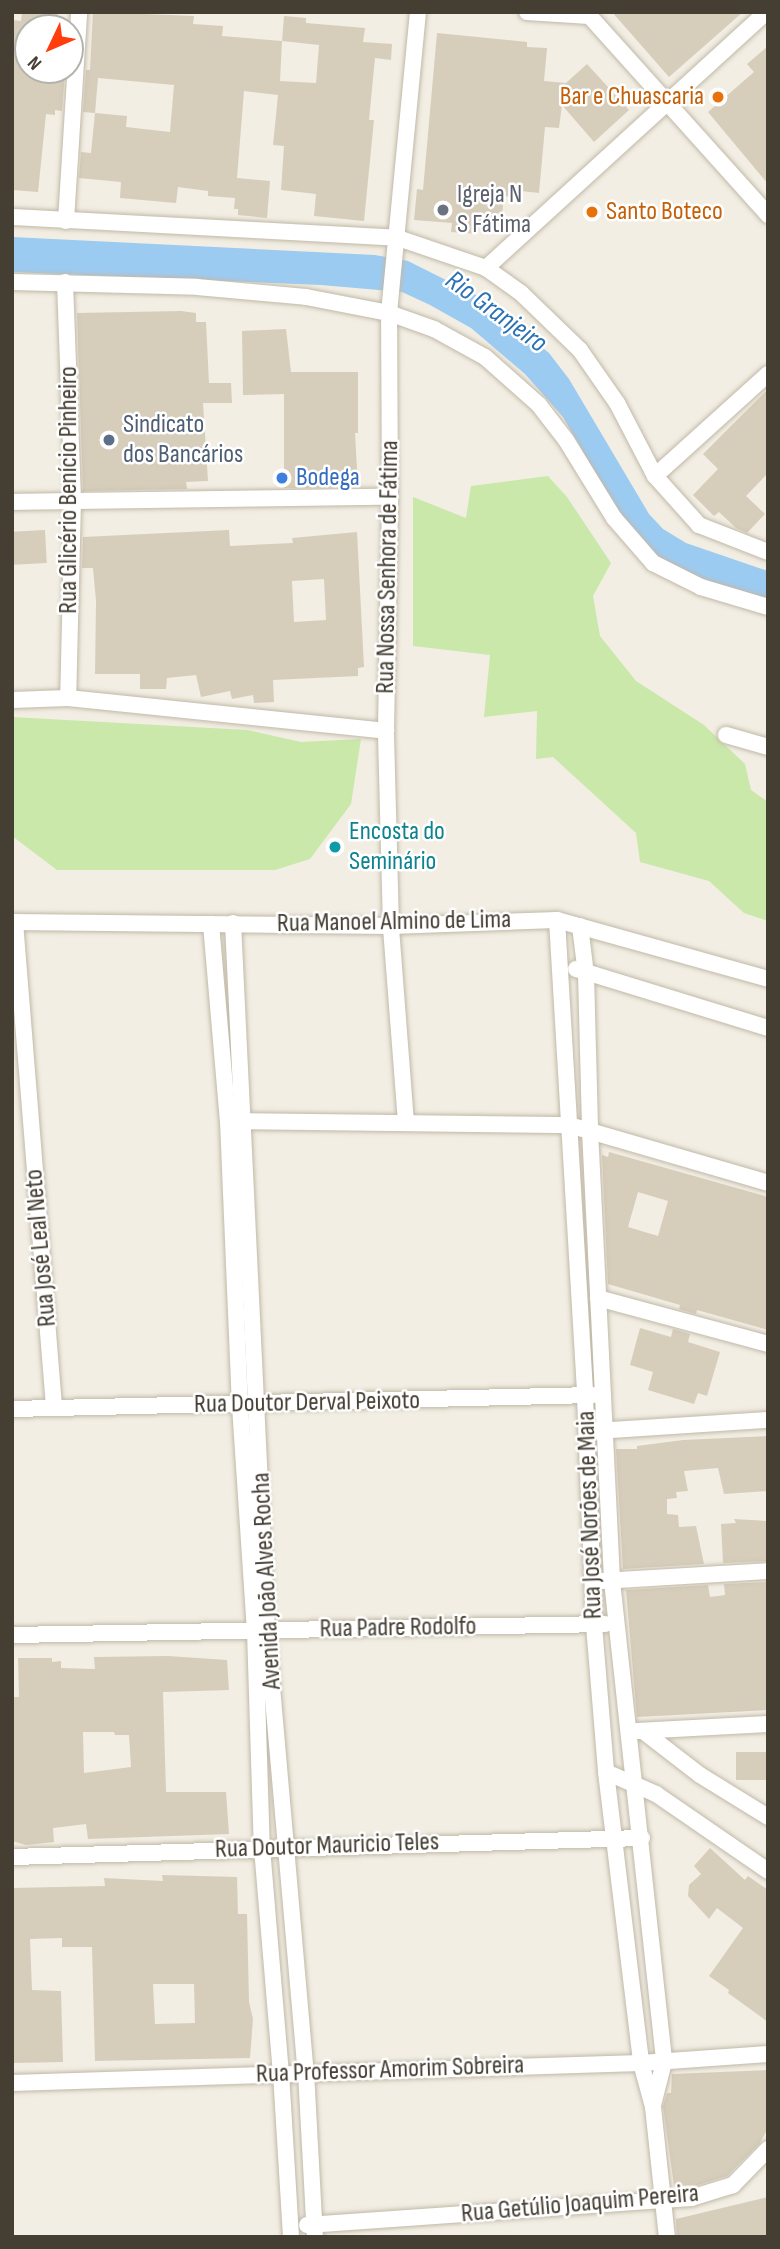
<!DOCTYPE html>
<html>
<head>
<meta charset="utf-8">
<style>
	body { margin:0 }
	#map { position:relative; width:780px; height:2249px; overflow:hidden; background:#f2eee3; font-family:"Sofia Sans Condensed",sans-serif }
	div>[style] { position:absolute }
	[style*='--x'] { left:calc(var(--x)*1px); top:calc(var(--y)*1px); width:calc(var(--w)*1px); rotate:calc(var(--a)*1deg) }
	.green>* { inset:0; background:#c9e8aa }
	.water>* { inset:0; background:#9ccbf2 }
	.building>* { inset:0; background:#d7cdbb; transform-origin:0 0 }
	.roads { filter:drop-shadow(0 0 2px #c1b9a8) drop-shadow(0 0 2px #c1b9a8) }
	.minor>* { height:16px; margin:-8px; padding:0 8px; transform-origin:8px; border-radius:8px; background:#fff }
	.dots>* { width:19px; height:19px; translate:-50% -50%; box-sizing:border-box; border:4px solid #fff; border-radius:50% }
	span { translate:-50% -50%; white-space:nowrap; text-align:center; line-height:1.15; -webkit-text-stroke:5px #fff; paint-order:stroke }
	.food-label { font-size:26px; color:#c56008 }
	.right { translate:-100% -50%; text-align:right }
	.left { translate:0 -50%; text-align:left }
	.worship-label { font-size:26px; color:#5b616d }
	.service-label { font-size:26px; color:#4e5e75 }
	.shop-label { font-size:26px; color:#366cbe }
	.street-label { font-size:26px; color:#443e33 }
	.culture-label { font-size:26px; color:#0d838f }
	.water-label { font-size:28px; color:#2a72b3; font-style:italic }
	.frame { position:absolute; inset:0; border:14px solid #443e33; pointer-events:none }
	.north { position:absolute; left:14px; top:14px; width:70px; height:70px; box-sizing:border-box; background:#fff; border:2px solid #b4b2ad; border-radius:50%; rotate:226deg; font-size:19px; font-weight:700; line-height:28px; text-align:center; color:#443e33 }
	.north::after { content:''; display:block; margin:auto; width:24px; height:32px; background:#ff3d0d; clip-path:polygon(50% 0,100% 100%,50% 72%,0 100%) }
</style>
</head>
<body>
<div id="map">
	<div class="green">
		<i style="clip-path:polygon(548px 476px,567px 497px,611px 563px,593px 596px,600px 636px,636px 681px,704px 725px,745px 764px,751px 790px,768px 802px,768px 921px,744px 913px,709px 881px,640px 862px,636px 833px,553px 757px,536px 759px,537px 711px,484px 717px,490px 655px,413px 646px,413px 497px,466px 518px,471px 486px)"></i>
		<i style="clip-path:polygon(12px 717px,247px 730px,301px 742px,361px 739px,351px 804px,310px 859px,275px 870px,57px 870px,12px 836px)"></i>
	</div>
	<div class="water">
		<i style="clip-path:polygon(12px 237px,375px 255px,408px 261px,482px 298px,549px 353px,569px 379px,649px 514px,663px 529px,686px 543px,768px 571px,768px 600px,700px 578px,655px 555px,626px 527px,563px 417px,525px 374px,471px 328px,430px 305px,402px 292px,321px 285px,12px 272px)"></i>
	</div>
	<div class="building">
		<i style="clip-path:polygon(22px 12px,58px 12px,56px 28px,28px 28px,28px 70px,65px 70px,62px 111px,55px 110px,55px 115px,46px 114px,38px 192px,12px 190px,12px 20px,21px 21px)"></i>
		<i style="clip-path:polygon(evenodd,93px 12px,194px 16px,193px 24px,223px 26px,222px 36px,282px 41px,284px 16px,306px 18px,306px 23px,365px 28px,363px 42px,392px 44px,391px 60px,375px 58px,369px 120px,374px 120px,364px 221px,314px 216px,316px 194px,281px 190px,284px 146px,273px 145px,278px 95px,244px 91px,237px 178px,270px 181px,267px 218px,238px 215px,238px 209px,234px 209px,235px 198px,208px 196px,208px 191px,178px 187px,176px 203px,120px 198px,121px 182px,79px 178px,81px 152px,91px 153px,95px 113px,127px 116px,126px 127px,170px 132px,174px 85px,98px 78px,95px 113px,83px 112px,86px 70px,90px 70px,93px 12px,282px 41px,319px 45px,316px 83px,280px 81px,282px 41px)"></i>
		<i style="clip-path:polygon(612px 12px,743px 12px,669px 77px)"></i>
		<i style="clip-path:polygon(437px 33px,527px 42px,527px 47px,547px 48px,544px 81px,566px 83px,587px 64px,629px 110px,594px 142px,562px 105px,559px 128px,545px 127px,539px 193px,512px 190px,511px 197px,504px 196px,501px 225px,479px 222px,478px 234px,451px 232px,452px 223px,414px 220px,417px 189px,423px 190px)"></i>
		<i style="clip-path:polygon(768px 46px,768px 184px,708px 112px,754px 72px,747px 64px)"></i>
		<i style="clip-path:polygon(181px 311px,196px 313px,196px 322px,206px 322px,209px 383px,231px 383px,232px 403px,203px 403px,208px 481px,186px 482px,187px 489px,83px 491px,77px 313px)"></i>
		<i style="clip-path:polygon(286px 329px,291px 372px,358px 372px,358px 433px,355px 433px,358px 487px,284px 488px,281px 470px,284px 469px,284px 394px,243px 395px,242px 331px)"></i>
		<i style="clip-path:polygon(768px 389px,768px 473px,746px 496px,765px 514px,747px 533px,736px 528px,719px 512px,714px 516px,693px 495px,718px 469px,703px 454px)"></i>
		<i style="left:45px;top:530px;width:33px;height:33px;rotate:87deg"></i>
		<i style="clip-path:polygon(evenodd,229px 530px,230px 546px,293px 543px,292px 538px,357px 532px,364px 667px,358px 668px,358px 676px,273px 680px,274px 702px,254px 703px,253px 695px,232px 699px,230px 691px,201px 697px,196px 675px,167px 678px,166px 689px,140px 689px,140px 674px,95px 674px,96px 601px,93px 568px,82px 568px,83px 537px,229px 530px,324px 579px,326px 620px,294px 622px,292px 581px,324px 579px)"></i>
		<i style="clip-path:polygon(evenodd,609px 1152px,768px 1197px,768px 1330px,697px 1310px,696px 1314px,679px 1309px,680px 1305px,608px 1284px,602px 1155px,608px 1157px,609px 1152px,638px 1192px,668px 1201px,658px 1236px,628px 1227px,638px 1192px)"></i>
		<i style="clip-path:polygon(640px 1328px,671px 1337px,673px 1329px,690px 1334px,688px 1342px,720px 1352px,707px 1396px,698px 1393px,694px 1404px,648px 1390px,653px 1372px,630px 1365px)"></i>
		<i style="clip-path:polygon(768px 1436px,768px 1491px,724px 1494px,718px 1468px,684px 1471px,688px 1491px,676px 1492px,677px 1498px,667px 1499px,667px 1514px,678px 1515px,679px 1527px,696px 1526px,704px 1564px,623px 1569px,616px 1449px,637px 1449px,637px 1446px,683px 1440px)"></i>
		<i style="clip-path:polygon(734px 1519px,768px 1521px,768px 1561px,723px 1563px,721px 1524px,736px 1523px)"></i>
		<i style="clip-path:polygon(768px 1582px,768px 1710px,637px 1717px,626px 1590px,708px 1585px,710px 1597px,725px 1595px,724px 1584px)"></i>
		<i style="clip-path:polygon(evenodd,168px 1656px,227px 1660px,229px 1690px,163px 1692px,166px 1792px,226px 1792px,229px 1834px,88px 1839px,86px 1824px,53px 1828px,54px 1842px,26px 1845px,12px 1841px,12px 1697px,19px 1697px,18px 1658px,52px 1658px,52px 1662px,61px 1661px,61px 1668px,95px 1669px,94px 1657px,168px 1656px,83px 1732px,114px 1732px,115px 1735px,129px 1735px,131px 1767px,84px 1773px,83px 1732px)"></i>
		<i style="left:768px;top:1752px;width:28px;height:32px;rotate:90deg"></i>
		<i style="clip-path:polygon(710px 1848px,745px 1880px,748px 1876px,768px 1890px,768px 2022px,728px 1993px,729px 1990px,709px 1976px,743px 1928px,717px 1908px,709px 1919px,688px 1896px,689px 1885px,701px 1874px,694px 1866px)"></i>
		<i style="clip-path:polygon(evenodd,162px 1875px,237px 1877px,238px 1914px,247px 1914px,249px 2002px,253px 2019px,250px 2058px,95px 2061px,92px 1947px,62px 1947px,62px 1938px,30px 1939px,32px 1990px,61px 1991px,63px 2062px,12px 2063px,12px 1888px,105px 1886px,104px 1878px,163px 1881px,162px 1875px,153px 1984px,194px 1984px,195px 2023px,155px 2024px,153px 1984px)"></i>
		<i style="clip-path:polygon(768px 2070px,768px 2128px,760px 2143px,727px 2176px,698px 2185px,674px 2186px,663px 2106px,667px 2093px,671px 2093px,672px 2074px)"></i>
		<i style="clip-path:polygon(768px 2197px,768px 2234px,762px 2237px,677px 2237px,676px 2219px)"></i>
	</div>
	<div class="roads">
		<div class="minor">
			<i style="--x:527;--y:12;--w:62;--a:3.7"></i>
			<i style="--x:586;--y:12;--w:273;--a:48.1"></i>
			<i style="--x:12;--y:217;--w:387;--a:3.1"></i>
			<i style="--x:398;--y:238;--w:93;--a:18.8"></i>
			<i style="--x:486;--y:268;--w:43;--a:35.5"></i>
			<i style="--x:521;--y:293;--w:82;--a:44"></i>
			<i style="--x:580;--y:350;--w:65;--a:55.1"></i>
			<i style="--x:617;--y:403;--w:82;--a:62.5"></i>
			<i style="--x:655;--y:476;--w:66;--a:48.1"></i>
			<i style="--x:699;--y:525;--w:74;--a:21.4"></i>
			<i style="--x:66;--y:221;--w:209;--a:-86.4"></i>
			<i style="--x:486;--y:268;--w:379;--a:-42.4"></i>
			<i style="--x:12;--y:282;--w:185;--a:1.5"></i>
			<i style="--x:197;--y:287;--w:109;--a:5.2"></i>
			<i style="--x:306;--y:297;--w:85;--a:10.9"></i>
			<i style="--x:389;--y:313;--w:48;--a:19.6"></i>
			<i style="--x:434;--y:329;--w:58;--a:28.8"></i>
			<i style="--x:485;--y:357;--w:72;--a:41.6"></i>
			<i style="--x:539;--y:405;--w:44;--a:52.4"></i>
			<i style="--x:566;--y:440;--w:92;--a:58.4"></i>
			<i style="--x:614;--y:518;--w:60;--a:49.1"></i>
			<i style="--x:653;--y:563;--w:54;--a:26.6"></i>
			<i style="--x:701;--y:587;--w:70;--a:16.6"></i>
			<i style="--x:65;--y:282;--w:218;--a:87.9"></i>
			<i style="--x:73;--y:500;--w:198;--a:91.4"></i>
			<i style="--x:655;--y:476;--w:152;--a:-42.1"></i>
			<i style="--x:12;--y:502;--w:378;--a:-0.8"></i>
			<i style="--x:12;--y:700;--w:56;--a:-2"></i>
			<i style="--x:68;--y:698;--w:320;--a:5.9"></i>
			<i style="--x:726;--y:735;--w:44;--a:15.9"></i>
			<i style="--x:557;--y:920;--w:478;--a:86.6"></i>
			<i style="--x:585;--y:1397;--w:228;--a:87.7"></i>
			<i style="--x:594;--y:1625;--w:147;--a:85.3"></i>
			<i style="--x:606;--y:1772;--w:293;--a:83.1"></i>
			<i style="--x:641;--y:2063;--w:46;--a:74.7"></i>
			<i style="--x:653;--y:2107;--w:131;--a:83.9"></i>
			<i style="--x:12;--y:922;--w:379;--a:0.6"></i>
			<i style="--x:391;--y:926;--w:166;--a:-2.1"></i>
			<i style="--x:557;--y:920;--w:219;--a:15.6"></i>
			<i style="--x:15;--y:922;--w:487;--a:85.4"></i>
			<i style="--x:233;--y:923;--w:708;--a:87.25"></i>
			<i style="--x:267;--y:1630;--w:444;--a:85"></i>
			<i style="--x:306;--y:2072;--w:165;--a:86.9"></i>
			<i style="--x:211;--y:924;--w:198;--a:85.1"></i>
			<i style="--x:228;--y:1121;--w:285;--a:87.6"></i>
			<i style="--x:240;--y:1406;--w:225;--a:86.2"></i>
			<i style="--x:255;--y:1631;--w:217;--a:88.2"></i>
			<i style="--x:262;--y:1848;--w:226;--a:85.2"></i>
			<i style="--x:281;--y:2073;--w:164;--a:86.5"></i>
			<i style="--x:580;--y:926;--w:48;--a:82.9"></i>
			<i style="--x:586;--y:974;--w:156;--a:88.5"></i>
			<i style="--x:590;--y:1130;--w:452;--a:87.2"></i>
			<i style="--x:612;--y:1581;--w:484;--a:83.8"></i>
			<i style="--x:664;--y:2062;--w:44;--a:104.3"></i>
			<i style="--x:576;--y:969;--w:201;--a:17.1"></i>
			<i style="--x:237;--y:1121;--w:332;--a:0.7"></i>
			<i style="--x:569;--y:1125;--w:207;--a:16.2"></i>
			<i style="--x:406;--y:1123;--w:198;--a:-94.4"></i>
			<i style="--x:391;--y:926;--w:195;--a:-91.5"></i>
			<i style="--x:386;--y:731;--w:234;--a:-89"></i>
			<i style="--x:390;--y:497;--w:184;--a:-90.3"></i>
			<i style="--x:389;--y:313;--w:302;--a:-84.5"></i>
			<i style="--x:598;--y:1298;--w:176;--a:15.1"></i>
			<i style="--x:12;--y:1409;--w:581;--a:-1.38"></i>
			<i style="--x:596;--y:1431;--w:172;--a:-3.7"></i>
			<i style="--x:601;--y:1581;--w:167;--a:-3.4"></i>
			<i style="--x:12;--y:1635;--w:593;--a:-1.06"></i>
			<i style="--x:637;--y:1731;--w:131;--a:-3.1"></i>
			<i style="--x:643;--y:1731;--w:72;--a:37.7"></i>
			<i style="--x:700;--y:1775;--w:80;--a:31.7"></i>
			<i style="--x:606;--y:1772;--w:55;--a:23.7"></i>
			<i style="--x:656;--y:1794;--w:136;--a:34.5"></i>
			<i style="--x:12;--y:1857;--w:630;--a:-1.73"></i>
			<i style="--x:12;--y:2083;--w:629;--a:-1.82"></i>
			<i style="--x:641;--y:2063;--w:127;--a:-4.1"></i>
			<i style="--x:307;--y:2225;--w:385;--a:-4"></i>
			<i style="--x:691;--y:2198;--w:44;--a:-17.2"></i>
			<i style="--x:733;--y:2185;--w:50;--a:-45.8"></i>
		</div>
	</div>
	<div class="dots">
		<i style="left:718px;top:97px;background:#e8710a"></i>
		<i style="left:443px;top:210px;background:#6b7280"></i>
		<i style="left:592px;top:212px;background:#e8710a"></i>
		<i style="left:109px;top:440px;background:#5c6f8a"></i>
		<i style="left:282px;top:478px;background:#3f7fe0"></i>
		<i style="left:335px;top:847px;background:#0f9aa8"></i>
	</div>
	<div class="food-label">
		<span class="right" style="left:704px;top:97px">Bar e Chuascaria</span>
		<span class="left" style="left:606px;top:212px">Santo Boteco</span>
	</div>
	<div class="worship-label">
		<span class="left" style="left:457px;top:210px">Igreja N<br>S Fátima</span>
	</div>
	<div class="service-label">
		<span class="left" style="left:123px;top:440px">Sindicato<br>dos Bancários</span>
	</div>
	<div class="shop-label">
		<span class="left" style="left:296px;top:478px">Bodega</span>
	</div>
	<div class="street-label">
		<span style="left:69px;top:490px;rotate:-90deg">Rua Glicério Benício Pinheiro</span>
		<span style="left:388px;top:567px;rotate:-89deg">Rua Nossa Senhora de Fátima</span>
		<span style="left:394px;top:922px;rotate:-1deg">Rua Manoel Almino de Lima</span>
		<span style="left:41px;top:1248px;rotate:-95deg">Rua José Leal Neto</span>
		<span style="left:307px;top:1403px;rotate:-1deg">Rua Doutor Derval Peixoto</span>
		<span style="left:590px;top:1515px;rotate:-92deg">Rua José Norões de Maia</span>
		<span style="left:267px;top:1581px;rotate:-93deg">Avenida João Alves Rocha</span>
		<span style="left:398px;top:1628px;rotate:-1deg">Rua Padre Rodolfo</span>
		<span style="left:327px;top:1846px;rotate:-2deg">Rua Doutor Mauricio Teles</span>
		<span style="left:390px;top:2070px;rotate:-2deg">Rua Professor Amorim Sobreira</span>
		<span style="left:580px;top:2204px;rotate:-5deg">Rua Getúlio Joaquim Pereira</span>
	</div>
	<div class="culture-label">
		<span class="left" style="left:349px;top:847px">Encosta do<br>Seminário</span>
	</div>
	<div class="water-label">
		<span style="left:496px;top:312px;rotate:36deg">Rio Granjeiro</span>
	</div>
	<div class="frame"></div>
	<div class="north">N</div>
</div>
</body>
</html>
